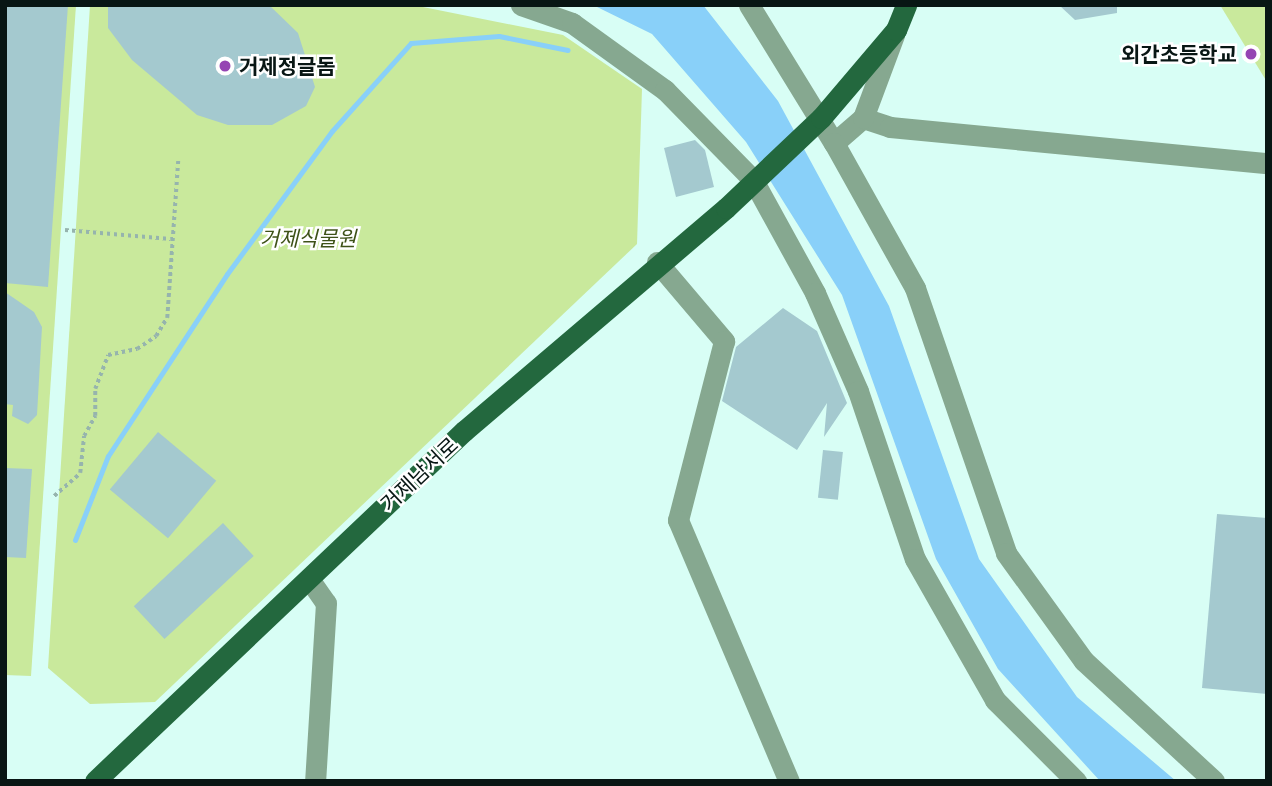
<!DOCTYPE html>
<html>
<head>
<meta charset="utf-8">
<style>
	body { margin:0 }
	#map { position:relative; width:1272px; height:786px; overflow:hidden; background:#d8fef5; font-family:"Noto Serif","Noto Sans KR",serif }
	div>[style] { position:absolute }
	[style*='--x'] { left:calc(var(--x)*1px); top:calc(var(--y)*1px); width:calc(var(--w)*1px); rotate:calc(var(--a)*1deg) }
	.green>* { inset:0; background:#c9e99c }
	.water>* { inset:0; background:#89d0f9 }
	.stream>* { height:5px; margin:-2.5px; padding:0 2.5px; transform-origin:2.5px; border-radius:2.5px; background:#89d0f9 }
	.building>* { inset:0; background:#a4c9cf; transform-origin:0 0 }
	.path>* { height:3.5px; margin-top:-1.75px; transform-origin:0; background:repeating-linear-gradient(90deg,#96b4ad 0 3.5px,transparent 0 7px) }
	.minor>* { height:21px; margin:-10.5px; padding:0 10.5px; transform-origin:10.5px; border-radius:10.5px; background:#86a890 }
	.major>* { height:21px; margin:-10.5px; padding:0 10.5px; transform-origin:10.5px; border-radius:10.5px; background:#23683e }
	.dots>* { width:19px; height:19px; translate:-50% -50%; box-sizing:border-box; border:4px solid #fff; border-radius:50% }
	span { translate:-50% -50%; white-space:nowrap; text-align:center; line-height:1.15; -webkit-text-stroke:5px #fff; paint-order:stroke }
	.poi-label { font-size:21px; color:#081614; font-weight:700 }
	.right { translate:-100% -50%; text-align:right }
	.left { translate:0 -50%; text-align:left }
	.park-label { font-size:21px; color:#3e5218; font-style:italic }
	.street-label { font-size:21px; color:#081614 }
	.frame { position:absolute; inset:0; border:7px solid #081614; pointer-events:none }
</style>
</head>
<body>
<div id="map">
	<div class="green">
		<i style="clip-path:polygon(5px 5px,76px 5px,31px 676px,5px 675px)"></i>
		<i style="clip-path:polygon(90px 5px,413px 5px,563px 35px,642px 89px,637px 244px,155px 702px,90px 704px,48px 668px)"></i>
		<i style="clip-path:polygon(1220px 5px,1267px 5px,1267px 82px)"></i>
	</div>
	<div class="water">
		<i style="clip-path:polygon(593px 5px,703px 5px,778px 101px,889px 306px,979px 559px,1077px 697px,1176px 781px,1100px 781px,998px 669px,936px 559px,842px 295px,746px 142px,652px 34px)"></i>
	</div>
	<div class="stream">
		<i style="--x:75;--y:540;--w:90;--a:-68.6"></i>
		<i style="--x:108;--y:456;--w:217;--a:-56.8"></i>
		<i style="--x:227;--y:274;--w:177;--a:-53.7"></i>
		<i style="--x:332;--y:131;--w:118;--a:-48.1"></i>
		<i style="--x:411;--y:43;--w:88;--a:-4.5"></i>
		<i style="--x:499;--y:36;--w:70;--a:11.5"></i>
	</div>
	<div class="building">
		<i style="clip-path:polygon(5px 5px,68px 5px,48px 287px,5px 283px)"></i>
		<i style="clip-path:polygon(108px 5px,269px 5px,298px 33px,315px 87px,306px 106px,272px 125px,228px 125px,197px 115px,132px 60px,108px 28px)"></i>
		<i style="clip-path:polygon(1059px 5px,1117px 5px,1117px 13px,1075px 20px)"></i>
		<i style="clip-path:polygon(695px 140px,705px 150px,714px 187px,676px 197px,664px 148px)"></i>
		<i style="clip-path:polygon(5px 292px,34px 312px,42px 327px,37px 415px,28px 424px,12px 416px,13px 405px,5px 404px)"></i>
		<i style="clip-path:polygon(783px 308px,817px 331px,847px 403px,824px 437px,827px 403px,797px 450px,722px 401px,736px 347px)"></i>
		<i style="left:158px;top:432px;width:76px;height:75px;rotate:40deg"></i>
		<i style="left:823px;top:450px;width:20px;height:48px;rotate:6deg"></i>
		<i style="clip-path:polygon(5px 468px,32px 469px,26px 558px,5px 557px)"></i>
		<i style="clip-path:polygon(1217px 514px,1267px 518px,1267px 694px,1202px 688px)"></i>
		<i style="left:223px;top:523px;width:45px;height:122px;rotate:47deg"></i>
	</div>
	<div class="path">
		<i style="--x:65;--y:230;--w:106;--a:4.9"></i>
		<i style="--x:54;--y:496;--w:35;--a:-41"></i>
		<i style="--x:80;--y:473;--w:37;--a:-84"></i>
		<i style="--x:84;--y:436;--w:23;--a:-61"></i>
		<i style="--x:95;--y:416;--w:27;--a:-90"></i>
		<i style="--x:95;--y:389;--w:36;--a:-69"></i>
		<i style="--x:108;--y:355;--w:30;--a:-12"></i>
		<i style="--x:137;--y:349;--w:23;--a:-34"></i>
		<i style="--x:156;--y:336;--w:21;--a:-59"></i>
		<i style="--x:167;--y:318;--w:158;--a:-86"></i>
	</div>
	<div class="minor">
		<i style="--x:521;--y:5;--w:54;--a:19.4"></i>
		<i style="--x:572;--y:23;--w:115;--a:35.8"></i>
		<i style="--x:665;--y:90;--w:126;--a:45.6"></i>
		<i style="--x:753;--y:180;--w:129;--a:61.2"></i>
		<i style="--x:815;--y:293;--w:107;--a:66.3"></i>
		<i style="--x:858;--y:391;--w:177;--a:71.3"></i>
		<i style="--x:915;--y:559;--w:162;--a:60.4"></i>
		<i style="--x:995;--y:700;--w:115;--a:45"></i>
		<i style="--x:749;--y:5;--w:162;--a:58.4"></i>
		<i style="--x:834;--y:143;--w:38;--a:-41"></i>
		<i style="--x:863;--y:118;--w:28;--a:18"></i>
		<i style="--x:890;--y:127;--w:379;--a:5.5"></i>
		<i style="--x:863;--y:118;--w:89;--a:-69.5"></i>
		<i style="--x:834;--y:143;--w:166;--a:60.8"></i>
		<i style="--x:915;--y:288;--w:280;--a:71"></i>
		<i style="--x:1006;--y:553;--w:133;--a:54.2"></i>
		<i style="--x:1084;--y:661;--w:177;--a:42.7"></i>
		<i style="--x:657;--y:262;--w:104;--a:49.7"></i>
		<i style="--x:724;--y:341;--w:185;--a:104.4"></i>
		<i style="--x:678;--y:520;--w:284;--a:67"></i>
		<i style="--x:309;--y:579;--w:29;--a:55"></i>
		<i style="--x:326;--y:603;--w:178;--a:93.5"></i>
	</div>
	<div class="major">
		<i style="--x:95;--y:781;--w:509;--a:-43.49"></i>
		<i style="--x:464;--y:431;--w:344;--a:-40.4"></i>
		<i style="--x:726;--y:208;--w:131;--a:-43.5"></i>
		<i style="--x:821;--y:118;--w:116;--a:-49.6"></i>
		<i style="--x:896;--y:30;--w:27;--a:-68"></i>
	</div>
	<div class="dots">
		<i style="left:1251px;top:54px;background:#9544b3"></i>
		<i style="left:225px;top:66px;background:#9544b3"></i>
	</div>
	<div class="poi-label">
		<span class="right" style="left:1237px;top:54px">외간초등학교</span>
		<span class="left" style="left:239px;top:66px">거제정글돔</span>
	</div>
	<div class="park-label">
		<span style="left:308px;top:238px">거제식물원</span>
	</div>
	<div class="street-label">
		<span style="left:419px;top:474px;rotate:-43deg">거제남서로</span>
	</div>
	<div class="frame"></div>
</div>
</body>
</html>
